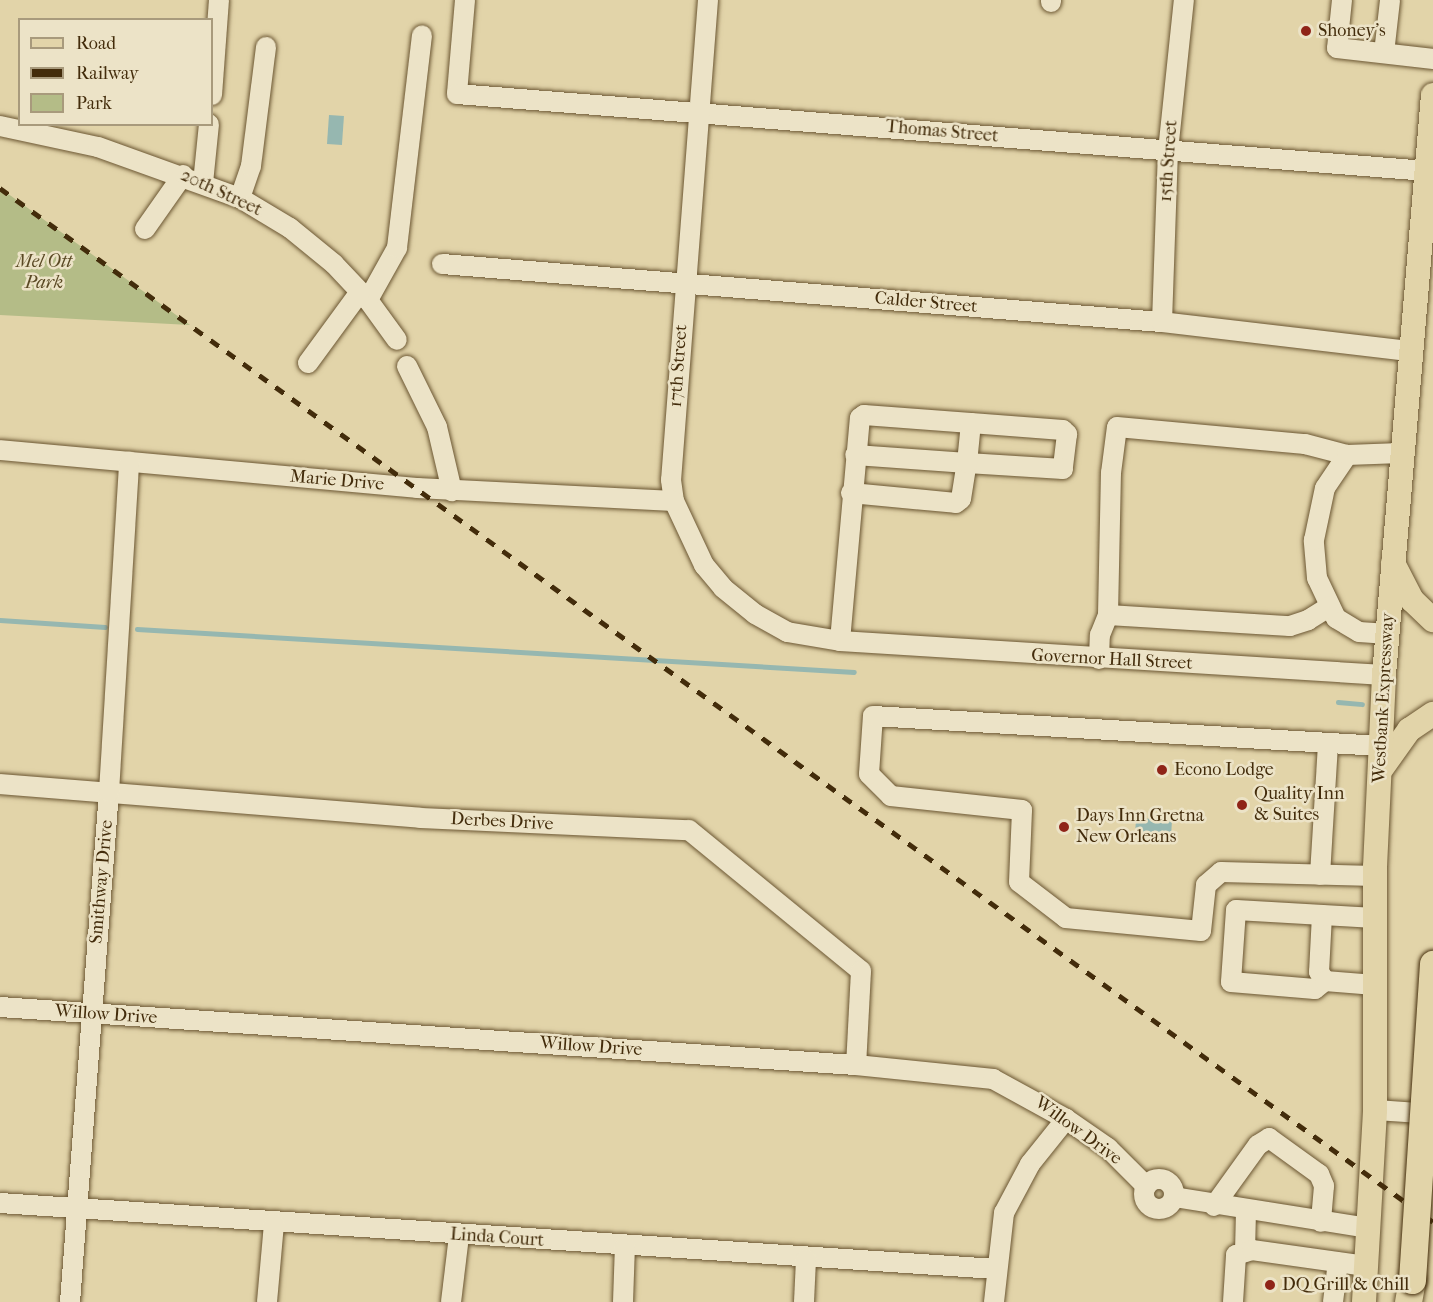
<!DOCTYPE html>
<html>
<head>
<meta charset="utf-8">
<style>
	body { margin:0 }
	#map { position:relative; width:1433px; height:1302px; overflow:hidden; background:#e2d4a9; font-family:"IM FELL French Canon",serif }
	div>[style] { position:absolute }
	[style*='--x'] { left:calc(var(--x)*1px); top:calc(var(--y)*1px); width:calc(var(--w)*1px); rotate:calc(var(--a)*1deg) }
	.green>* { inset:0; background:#b4bc87 }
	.water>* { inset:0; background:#96b7b0; transform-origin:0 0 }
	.stream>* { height:4.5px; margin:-2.25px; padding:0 2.25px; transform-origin:2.25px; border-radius:2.25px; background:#96b7b0 }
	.roads { filter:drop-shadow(0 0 2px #6b5632) drop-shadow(0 0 2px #6b5632) }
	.minor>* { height:20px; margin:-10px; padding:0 10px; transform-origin:10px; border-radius:10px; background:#ece3c7 }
	.minor>.ring { margin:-10px; padding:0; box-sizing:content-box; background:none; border:20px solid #ece3c7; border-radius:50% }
	.major>* { height:24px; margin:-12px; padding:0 12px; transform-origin:12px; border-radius:12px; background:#e2d4a9 }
	.highway>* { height:27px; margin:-13.5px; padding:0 13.5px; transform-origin:13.5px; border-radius:13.5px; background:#e2d4a9 }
	.rail>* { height:4.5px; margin-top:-2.25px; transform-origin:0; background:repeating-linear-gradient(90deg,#432c0b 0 10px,transparent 0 20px) }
	.bridges { filter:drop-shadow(0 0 2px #432c0b) drop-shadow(0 0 2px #432c0b) }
	.highway-bridge>* { height:27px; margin:-13.5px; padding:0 13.5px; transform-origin:13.5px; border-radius:13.5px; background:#e2d4a9 }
	.dots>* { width:16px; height:16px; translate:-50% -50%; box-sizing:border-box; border:3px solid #ece3c7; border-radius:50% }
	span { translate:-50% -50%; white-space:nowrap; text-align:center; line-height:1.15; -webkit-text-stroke:5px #ece3c7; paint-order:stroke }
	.poi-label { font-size:18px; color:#432c0b }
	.left { translate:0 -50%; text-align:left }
	.street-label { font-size:18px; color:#432c0b }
	.park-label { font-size:18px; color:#5a4924; font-style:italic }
	.legend { position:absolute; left:18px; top:18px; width:195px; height:108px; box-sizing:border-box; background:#ece3c7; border:2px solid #a89a7c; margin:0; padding:8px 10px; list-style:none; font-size:18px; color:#432c0b }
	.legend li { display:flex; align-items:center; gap:12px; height:30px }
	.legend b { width:30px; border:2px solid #a89a7c }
</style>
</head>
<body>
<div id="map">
	<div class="green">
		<i style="clip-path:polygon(0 188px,190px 325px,0 315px)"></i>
	</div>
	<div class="water">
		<i style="left:329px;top:115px;width:15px;height:29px;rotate:4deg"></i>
		<i style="left:1136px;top:818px;width:36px;height:17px;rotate:3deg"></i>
	</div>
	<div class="stream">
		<i style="--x:0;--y:620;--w:105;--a:3.8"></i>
		<i style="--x:137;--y:629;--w:718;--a:3.43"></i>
		<i style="--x:1338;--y:702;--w:24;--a:5"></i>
	</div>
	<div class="roads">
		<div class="minor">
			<i style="--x:465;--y:0;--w:94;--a:94.9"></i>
			<i style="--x:457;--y:94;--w:972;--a:4.54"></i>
			<i style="--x:708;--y:0;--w:481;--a:94.4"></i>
			<i style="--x:671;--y:480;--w:21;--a:82"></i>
			<i style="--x:674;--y:501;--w:71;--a:64.9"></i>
			<i style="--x:704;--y:565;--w:30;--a:50"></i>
			<i style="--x:723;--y:588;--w:41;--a:39.1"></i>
			<i style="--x:755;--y:614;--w:37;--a:29"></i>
			<i style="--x:787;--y:632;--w:54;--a:9.6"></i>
			<i style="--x:840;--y:641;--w:545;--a:3.58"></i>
			<i style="--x:1342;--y:0;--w:48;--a:95.9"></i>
			<i style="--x:1337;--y:48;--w:97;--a:6.5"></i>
			<i style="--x:1051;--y:2;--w:2;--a:-90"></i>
			<i style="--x:1384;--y:53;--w:53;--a:-83.5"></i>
			<i style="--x:212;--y:95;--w:95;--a:-85.8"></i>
			<i style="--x:0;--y:126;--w:100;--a:12.1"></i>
			<i style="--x:98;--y:147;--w:151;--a:19.8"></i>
			<i style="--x:240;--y:198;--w:58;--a:31"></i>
			<i style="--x:290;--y:228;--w:57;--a:39.3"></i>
			<i style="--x:334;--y:264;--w:50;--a:46.6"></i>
			<i style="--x:368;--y:300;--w:49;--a:54.1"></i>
			<i style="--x:203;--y:183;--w:59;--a:-84.2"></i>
			<i style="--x:240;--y:198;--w:34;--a:-71"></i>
			<i style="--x:251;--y:166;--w:120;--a:-82.8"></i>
			<i style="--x:145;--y:229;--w:66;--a:-54.9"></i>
			<i style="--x:442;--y:264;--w:722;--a:4.61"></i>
			<i style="--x:1162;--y:322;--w:249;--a:6.7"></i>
			<i style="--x:368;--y:300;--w:60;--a:-60.9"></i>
			<i style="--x:397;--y:248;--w:214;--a:-83.3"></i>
			<i style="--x:1162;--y:322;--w:171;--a:-88"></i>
			<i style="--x:1168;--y:151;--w:152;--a:-84"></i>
			<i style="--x:308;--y:363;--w:88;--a:-53.8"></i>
			<i style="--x:407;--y:366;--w:68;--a:63.8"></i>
			<i style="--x:437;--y:427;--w:66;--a:76.8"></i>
			<i style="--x:0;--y:450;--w:419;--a:5.2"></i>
			<i style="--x:417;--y:488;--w:257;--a:2.9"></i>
			<i style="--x:851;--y:493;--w:105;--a:5.4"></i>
			<i style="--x:956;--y:503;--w:6;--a:-39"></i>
			<i style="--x:961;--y:499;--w:36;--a:-81"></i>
			<i style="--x:967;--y:463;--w:112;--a:-175.9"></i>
			<i style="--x:1108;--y:615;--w:142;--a:-88.8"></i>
			<i style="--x:1111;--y:473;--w:46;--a:-82.6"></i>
			<i style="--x:1117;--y:427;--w:189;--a:5.2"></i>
			<i style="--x:1305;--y:444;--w:43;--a:14.7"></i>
			<i style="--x:1388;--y:634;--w:29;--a:-176"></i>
			<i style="--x:1359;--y:632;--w:27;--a:-149"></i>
			<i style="--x:1336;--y:618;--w:44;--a:-115.4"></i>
			<i style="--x:1317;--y:578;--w:38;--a:-95"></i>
			<i style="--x:1314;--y:540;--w:53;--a:-78.1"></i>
			<i style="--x:1325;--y:488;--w:40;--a:-56"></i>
			<i style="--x:1347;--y:455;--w:54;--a:-2.1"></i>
			<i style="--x:840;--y:641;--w:224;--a:-84.9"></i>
			<i style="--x:860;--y:418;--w:5;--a:-37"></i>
			<i style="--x:864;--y:415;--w:107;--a:4.3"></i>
			<i style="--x:971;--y:423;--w:92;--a:4.4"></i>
			<i style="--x:1063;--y:430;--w:6;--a:45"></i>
			<i style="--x:1067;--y:434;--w:35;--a:97"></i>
			<i style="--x:1063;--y:469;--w:96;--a:-176.4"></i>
			<i style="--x:967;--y:463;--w:40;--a:-84.3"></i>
			<i style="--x:1099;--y:659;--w:24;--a:-88"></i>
			<i style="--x:1100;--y:635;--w:22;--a:-68"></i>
			<i style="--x:1108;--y:615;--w:182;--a:3.5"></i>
			<i style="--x:1290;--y:626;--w:19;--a:-18"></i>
			<i style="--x:1308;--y:620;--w:26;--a:-32"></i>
			<i style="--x:0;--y:784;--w:421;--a:4.6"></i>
			<i style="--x:420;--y:818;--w:269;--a:2.6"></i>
			<i style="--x:689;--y:830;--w:222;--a:39.3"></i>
			<i style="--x:861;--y:971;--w:94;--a:93"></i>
			<i style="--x:1320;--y:875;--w:132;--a:-86.5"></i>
			<i style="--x:1375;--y:876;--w:154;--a:-178.5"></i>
			<i style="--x:1221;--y:872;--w:20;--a:139"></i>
			<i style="--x:1206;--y:885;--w:46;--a:96.2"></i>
			<i style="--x:1201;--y:931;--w:136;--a:-174.5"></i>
			<i style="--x:1066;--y:918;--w:59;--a:-142.5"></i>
			<i style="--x:1019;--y:882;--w:72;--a:-87.6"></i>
			<i style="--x:1022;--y:810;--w:132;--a:-173.9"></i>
			<i style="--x:891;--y:796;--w:31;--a:-135"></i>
			<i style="--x:869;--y:774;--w:58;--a:-86.1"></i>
			<i style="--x:873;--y:716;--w:509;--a:3.38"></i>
			<i style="--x:1322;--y:915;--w:57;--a:93"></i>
			<i style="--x:1319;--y:972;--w:11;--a:56"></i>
			<i style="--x:1375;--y:918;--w:139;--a:-176.7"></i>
			<i style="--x:1236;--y:910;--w:72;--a:94"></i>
			<i style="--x:1231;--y:982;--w:84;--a:4.8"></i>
			<i style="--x:1315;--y:989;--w:13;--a:-39"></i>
			<i style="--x:1325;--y:981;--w:50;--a:4.6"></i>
			<i style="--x:0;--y:1007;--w:858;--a:3.88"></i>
			<i style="--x:856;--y:1065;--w:138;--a:5.8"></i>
			<i style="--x:993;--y:1079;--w:83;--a:28.7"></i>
			<i style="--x:1066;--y:1119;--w:51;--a:34.6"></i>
			<i style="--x:1108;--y:1148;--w:54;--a:45"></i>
			<i style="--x:1375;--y:1110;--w:58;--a:3.9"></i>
			<i class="ring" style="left:1144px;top:1179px;width:10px;height:10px"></i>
			<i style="--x:1174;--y:1197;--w:196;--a:9.1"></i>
			<i style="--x:0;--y:1203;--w:997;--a:3.79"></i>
			<i style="--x:1214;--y:1206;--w:75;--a:-54.2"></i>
			<i style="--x:1258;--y:1145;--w:13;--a:-32"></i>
			<i style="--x:1269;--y:1138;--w:62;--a:35.8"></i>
			<i style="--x:1319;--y:1174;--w:13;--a:67"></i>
			<i style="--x:1324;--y:1186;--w:36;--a:95"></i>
			<i style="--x:1245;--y:1252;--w:42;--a:-88.6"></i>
			<i style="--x:70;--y:1302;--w:511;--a:-85.63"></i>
			<i style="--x:109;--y:792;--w:331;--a:-86.5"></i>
			<i style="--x:267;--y:1302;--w:79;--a:-84.9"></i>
			<i style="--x:451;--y:1302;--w:66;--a:-83.1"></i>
			<i style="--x:623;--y:1302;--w:56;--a:-88"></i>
			<i style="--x:804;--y:1302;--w:43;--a:-87.3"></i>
			<i style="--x:994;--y:1302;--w:90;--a:-83.6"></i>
			<i style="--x:1004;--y:1213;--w:55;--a:-62"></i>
			<i style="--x:1030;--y:1164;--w:58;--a:-51.3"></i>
			<i style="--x:1233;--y:1302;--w:47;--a:-86.3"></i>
			<i style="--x:1236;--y:1255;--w:17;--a:-17"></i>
			<i style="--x:1252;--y:1250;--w:115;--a:8"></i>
			<i style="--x:1333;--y:1302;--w:40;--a:-82.9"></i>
		</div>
		<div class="major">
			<i style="--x:1393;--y:563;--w:42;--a:62.8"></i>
			<i style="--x:1412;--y:600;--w:29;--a:44"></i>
			<i style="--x:1382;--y:768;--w:47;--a:-54.6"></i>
			<i style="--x:1409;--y:730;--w:29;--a:-34"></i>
			<i style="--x:1364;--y:1302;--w:192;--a:-86.7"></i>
			<i style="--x:1375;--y:1110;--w:243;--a:-90"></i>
			<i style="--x:1375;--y:867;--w:192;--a:-87.3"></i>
			<i style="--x:1384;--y:675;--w:582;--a:-85.17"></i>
		</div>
		<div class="highway">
			<i style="--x:1408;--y:1302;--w:22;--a:-80"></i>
		</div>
	</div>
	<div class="rail">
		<i style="--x:0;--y:188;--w:1767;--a:35.81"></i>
	</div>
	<div class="bridges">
		<div class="highway-bridge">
			<i style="--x:1412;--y:1280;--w:317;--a:-86.2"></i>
		</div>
	</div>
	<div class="dots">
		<i style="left:1306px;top:31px;background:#8f2418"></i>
		<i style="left:1162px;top:770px;background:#8f2418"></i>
		<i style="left:1242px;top:805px;background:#8f2418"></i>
		<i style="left:1064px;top:827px;background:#8f2418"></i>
		<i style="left:1270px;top:1285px;background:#8f2418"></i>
	</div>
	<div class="poi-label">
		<span class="left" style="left:1318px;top:31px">Shoney's</span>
		<span class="left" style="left:1174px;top:770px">Econo Lodge</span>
		<span class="left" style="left:1254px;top:805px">Quality Inn<br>&amp; Suites</span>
		<span class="left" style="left:1076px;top:827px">Days Inn Gretna<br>New Orleans</span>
		<span class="left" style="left:1282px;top:1285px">DQ Grill &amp; Chill</span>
	</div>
	<div class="street-label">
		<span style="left:942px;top:132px;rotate:5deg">Thomas Street</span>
		<span style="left:1169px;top:161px;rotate:-86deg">15th Street</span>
		<span style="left:221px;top:193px;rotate:25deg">20th Street</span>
		<span style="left:926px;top:303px;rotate:5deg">Calder Street</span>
		<span style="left:679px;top:366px;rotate:-86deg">17th Street</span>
		<span style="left:337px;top:481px;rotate:5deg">Marie Drive</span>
		<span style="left:1112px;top:660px;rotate:3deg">Governor Hall Street</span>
		<span style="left:1384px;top:698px;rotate:-87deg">Westbank Expressway</span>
		<span style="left:502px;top:822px;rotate:3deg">Derbes Drive</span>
		<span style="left:102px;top:882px;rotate:-85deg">Smithway Drive</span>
		<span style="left:106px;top:1015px;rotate:4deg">Willow Drive</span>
		<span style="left:591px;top:1047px;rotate:4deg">Willow Drive</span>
		<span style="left:1078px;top:1131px;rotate:36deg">Willow Drive</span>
		<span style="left:497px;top:1238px;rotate:4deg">Linda Court</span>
	</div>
	<div class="park-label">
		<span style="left:44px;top:273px">Mel Ott<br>Park</span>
	</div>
	<ul class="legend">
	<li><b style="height:8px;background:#e2d4a9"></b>Road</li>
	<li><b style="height:8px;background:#432c0b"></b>Railway</li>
	<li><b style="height:16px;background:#b4bc87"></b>Park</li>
	</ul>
</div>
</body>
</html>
